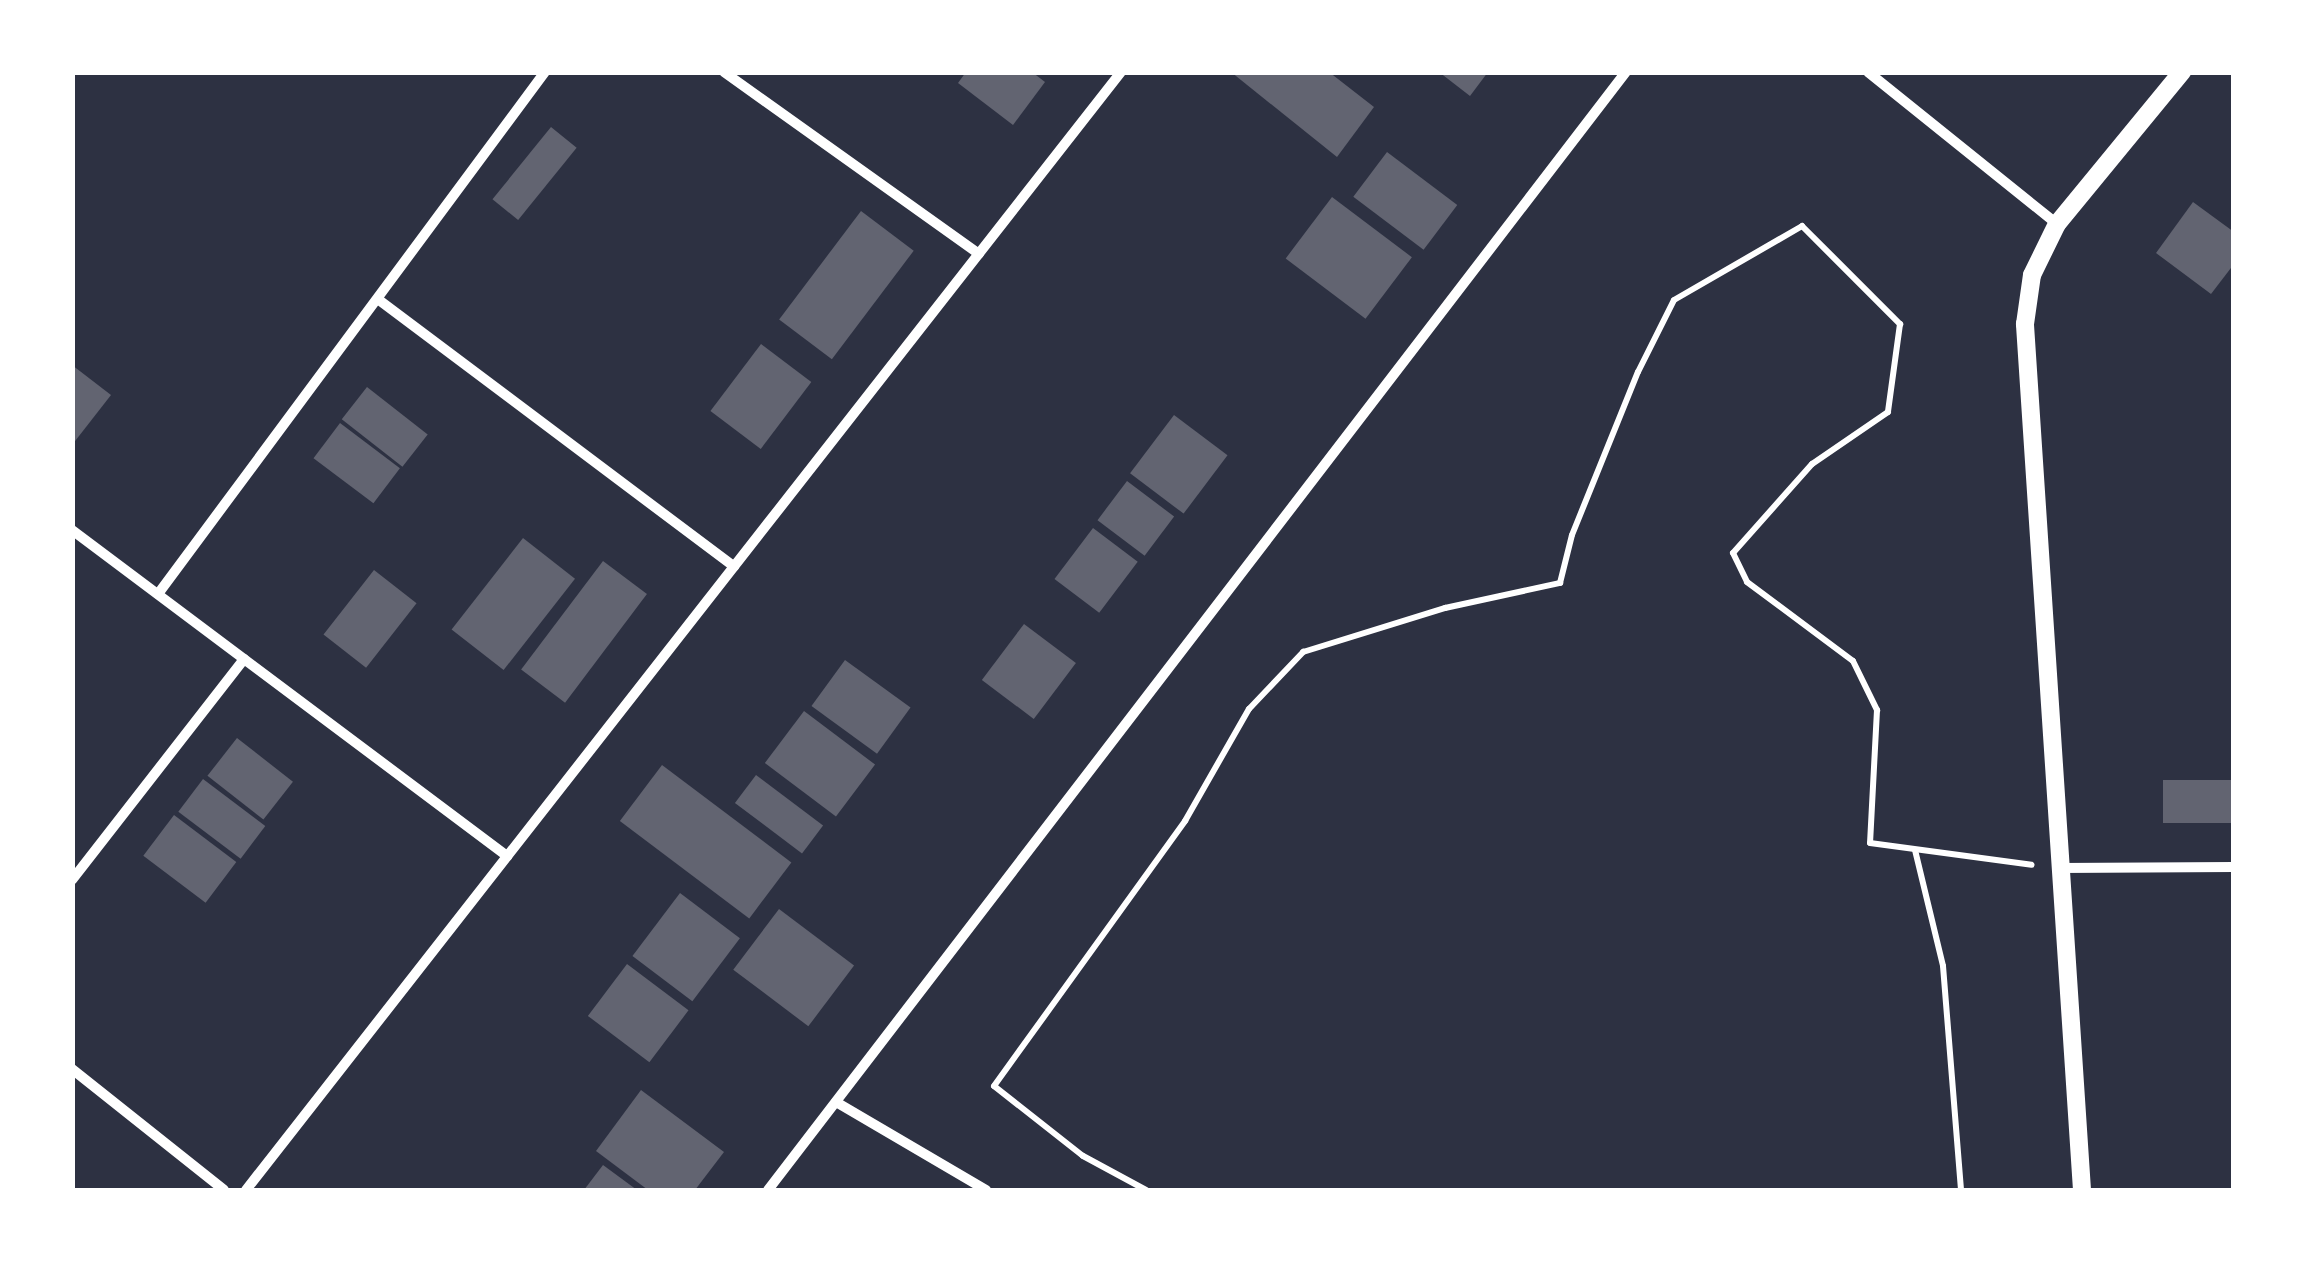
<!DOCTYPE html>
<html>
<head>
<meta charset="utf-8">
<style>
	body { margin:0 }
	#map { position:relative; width:2306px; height:1263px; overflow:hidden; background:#2d3142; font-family:Rubik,sans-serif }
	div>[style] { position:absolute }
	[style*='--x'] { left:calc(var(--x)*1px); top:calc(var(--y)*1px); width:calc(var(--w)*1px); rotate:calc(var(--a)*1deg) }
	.building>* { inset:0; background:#626471; transform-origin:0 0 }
	.path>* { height:6px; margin:-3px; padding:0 3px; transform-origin:3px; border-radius:3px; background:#fff }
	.minor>* { height:10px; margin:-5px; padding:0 5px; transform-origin:5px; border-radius:5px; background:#fff }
	.tertiary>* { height:18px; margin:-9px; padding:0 9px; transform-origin:9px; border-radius:9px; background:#fff }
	span { translate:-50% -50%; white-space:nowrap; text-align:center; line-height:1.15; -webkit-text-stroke:10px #fff; paint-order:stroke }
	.frame { position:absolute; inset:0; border:75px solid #fff; pointer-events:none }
</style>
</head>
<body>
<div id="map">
	<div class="building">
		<i style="clip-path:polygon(966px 72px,1032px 72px,1045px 82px,1013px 125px,958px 83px)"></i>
		<i style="clip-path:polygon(1231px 72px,1329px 72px,1374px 107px,1337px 157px)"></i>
		<i style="clip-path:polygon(1439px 72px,1488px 72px,1470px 96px)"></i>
		<i style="left:551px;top:127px;width:33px;height:93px;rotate:39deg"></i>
		<i style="left:1387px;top:152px;width:88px;height:56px;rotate:37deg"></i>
		<i style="left:1332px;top:197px;width:100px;height:77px;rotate:37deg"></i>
		<i style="clip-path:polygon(2193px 202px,2234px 232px,2234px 264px,2211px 294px,2156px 253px)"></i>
		<i style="left:861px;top:211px;width:66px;height:136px;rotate:37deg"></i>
		<i style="left:761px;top:344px;width:63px;height:84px;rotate:37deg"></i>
		<i style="clip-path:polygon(72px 365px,111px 395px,72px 445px)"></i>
		<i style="left:367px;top:387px;width:77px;height:41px;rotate:38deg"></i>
		<i style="left:1174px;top:415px;width:67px;height:73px;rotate:37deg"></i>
		<i style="left:340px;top:423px;width:75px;height:44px;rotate:37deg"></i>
		<i style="left:1127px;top:481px;width:59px;height:49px;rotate:37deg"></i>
		<i style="left:1093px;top:528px;width:56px;height:64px;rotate:37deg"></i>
		<i style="left:523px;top:538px;width:66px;height:116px;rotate:38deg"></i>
		<i style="left:603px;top:561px;width:55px;height:136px;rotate:37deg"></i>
		<i style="left:374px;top:570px;width:54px;height:82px;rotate:38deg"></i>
		<i style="left:1024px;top:624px;width:65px;height:70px;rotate:37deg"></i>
		<i style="left:845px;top:660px;width:81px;height:57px;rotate:36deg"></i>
		<i style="left:804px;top:711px;width:89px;height:65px;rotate:37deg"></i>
		<i style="left:237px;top:738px;width:71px;height:48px;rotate:38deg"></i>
		<i style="left:662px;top:765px;width:162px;height:70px;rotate:37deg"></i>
		<i style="left:756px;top:775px;width:84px;height:35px;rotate:37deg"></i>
		<i style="left:203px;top:779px;width:78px;height:41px;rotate:37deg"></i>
		<i style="left:2234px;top:780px;width:43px;height:71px;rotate:90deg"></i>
		<i style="left:174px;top:815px;width:78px;height:51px;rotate:37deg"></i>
		<i style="left:680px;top:893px;width:75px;height:79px;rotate:37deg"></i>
		<i style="left:779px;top:909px;width:94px;height:76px;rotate:37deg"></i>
		<i style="left:627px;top:964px;width:77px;height:65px;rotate:37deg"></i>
		<i style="clip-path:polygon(641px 1090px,724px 1152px,695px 1190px,648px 1190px,596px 1151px)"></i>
		<i style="clip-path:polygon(603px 1165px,637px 1190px,584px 1190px)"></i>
	</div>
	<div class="path">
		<i style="--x:1915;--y:850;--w:119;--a:76.4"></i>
		<i style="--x:1943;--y:966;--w:225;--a:85.4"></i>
		<i style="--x:1146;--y:1190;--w:72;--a:-151.6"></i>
		<i style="--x:1083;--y:1156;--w:113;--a:-141.8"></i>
		<i style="--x:994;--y:1086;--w:327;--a:-54.2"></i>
		<i style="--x:1185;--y:821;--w:129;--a:-60.3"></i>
		<i style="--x:1249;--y:709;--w:79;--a:-46.5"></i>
		<i style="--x:1303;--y:652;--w:149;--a:-17.2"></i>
		<i style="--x:1445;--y:608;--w:118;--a:-12.3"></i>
		<i style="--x:1560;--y:583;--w:49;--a:-76"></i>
		<i style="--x:1572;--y:535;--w:176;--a:-68"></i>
		<i style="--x:1638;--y:372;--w:80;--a:-63.4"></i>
		<i style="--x:1674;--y:300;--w:148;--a:-30"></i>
		<i style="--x:1802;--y:226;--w:139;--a:45"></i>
		<i style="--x:1900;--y:324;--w:89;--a:97.8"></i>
		<i style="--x:1888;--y:412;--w:92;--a:145.6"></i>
		<i style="--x:1812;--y:464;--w:119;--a:131.6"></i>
		<i style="--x:1733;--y:553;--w:32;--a:64"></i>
		<i style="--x:1747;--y:582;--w:132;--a:36.7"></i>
		<i style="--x:1853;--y:661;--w:55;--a:63.9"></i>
		<i style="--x:1877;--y:710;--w:133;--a:93"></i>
		<i style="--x:1870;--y:843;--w:163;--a:7.7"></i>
	</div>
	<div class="minor">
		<i style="--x:724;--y:72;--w:313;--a:35.5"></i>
		<i style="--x:1868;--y:72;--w:243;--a:38.8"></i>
		<i style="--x:379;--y:300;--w:444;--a:36.9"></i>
		<i style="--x:72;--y:530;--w:544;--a:36.85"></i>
		<i style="--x:158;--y:594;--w:650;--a:-53.45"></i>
		<i style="--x:2059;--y:868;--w:175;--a:-0.3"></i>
		<i style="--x:72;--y:880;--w:280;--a:-52.1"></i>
		<i style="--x:72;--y:1069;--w:194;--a:38.5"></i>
		<i style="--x:836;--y:1102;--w:174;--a:30.4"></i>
		<i style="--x:246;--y:1190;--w:1420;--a:-51.95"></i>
		<i style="--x:768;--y:1190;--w:1409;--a:-52.5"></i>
	</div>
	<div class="tertiary">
		<i style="--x:2082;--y:1190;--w:868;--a:-93.77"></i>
		<i style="--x:2025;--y:324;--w:49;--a:-81.9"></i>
		<i style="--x:2032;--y:275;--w:57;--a:-63.9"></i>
		<i style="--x:2057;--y:224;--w:197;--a:-50.6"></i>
	</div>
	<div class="frame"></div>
</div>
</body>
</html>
